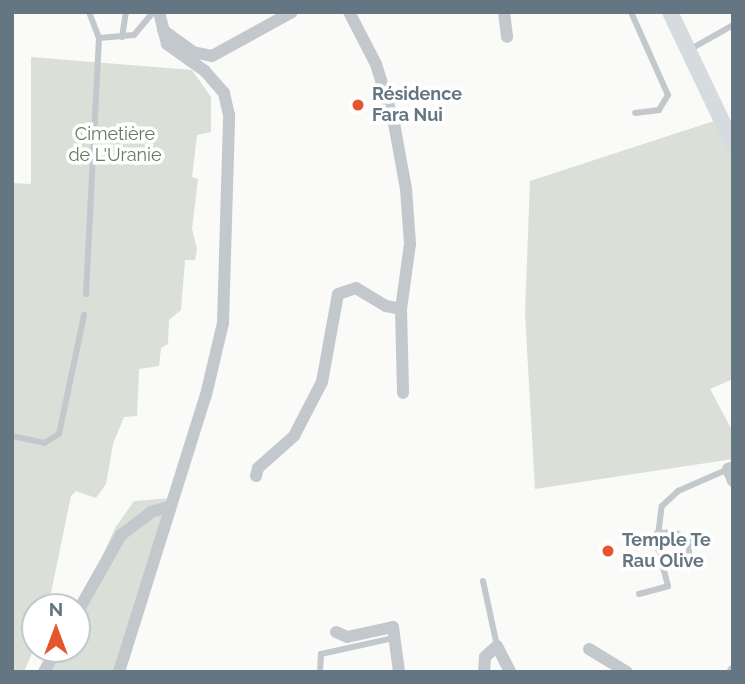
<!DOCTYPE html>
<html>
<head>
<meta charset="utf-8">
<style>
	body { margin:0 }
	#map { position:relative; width:745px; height:684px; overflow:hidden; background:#fafaf8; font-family:Raleway,sans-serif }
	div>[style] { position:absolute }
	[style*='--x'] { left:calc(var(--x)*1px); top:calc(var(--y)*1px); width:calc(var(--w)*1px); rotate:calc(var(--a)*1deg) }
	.green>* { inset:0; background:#dadfd7 }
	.service>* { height:6px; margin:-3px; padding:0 3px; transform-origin:3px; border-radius:3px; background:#c3c8cc }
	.minor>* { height:12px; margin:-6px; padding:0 6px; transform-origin:6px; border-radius:6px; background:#c3c8cc }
	.secondary>* { height:16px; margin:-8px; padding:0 8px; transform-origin:8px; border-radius:8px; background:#d6dbdf }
	.dots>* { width:19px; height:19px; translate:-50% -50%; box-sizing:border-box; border:4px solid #fff; border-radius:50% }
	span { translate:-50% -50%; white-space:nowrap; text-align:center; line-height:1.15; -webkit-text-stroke:7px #fff; paint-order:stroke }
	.poi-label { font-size:18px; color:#657683; font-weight:700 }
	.left { translate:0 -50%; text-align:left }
	.park-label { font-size:18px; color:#687a64 }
	.frame { position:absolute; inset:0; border:14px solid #657683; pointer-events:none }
	.north { position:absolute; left:21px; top:593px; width:70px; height:70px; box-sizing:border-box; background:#fff; border:2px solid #c1c8cd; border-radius:50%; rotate:0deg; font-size:19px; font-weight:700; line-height:28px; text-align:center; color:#657683 }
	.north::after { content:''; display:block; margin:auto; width:24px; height:32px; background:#e4572e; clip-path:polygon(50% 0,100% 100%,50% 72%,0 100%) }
</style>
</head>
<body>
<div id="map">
	<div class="green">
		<i style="clip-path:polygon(31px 57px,192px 70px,211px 97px,211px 132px,197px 135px,192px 177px,198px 179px,192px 229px,197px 249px,195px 260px,185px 260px,181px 310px,169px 320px,168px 344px,161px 348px,159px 366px,139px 369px,137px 416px,124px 417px,113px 444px,106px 484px,96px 498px,76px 491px,71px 496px,48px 607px,35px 607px,35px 646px,24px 672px,12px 672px,12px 183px,31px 184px)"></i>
		<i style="clip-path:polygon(720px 119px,733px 146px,733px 379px,710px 389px,733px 432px,733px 459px,535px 489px,525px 314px,530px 181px)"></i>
		<i style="clip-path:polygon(173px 498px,120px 672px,49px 672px,60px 649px,77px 649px,77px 613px,115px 528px,134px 501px)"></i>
	</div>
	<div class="service">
		<i style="--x:89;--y:12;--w:28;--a:69"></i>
		<i style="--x:631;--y:12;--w:91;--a:66"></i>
		<i style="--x:668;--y:95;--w:17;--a:121"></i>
		<i style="--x:659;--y:110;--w:24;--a:173"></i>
		<i style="--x:122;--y:37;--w:25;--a:-81"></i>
		<i style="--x:99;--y:38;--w:35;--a:-5"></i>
		<i style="--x:134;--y:35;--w:30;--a:-50"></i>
		<i style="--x:689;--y:50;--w:51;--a:-29.6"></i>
		<i style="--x:86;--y:294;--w:256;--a:-87.1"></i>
		<i style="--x:12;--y:436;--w:33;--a:12"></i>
		<i style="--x:44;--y:443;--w:17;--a:-31"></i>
		<i style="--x:59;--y:434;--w:122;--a:-78.1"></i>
		<i style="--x:657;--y:533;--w:18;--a:-3"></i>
		<i style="--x:675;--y:532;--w:17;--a:33"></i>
		<i style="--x:689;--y:541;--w:14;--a:90"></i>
		<i style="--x:689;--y:555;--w:28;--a:170"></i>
		<i style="--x:483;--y:581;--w:66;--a:77.8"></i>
		<i style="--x:639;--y:594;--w:30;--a:-15"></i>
		<i style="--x:668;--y:586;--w:43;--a:-104.7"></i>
		<i style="--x:657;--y:544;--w:38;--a:-83"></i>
		<i style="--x:662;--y:506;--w:22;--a:-43"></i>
		<i style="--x:678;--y:491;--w:55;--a:-23.7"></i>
		<i style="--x:320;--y:672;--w:18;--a:-87"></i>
		<i style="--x:321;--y:654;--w:75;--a:-12.4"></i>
	</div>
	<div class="minor">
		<i style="--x:349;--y:12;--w:59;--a:62.6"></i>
		<i style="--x:376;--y:64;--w:62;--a:73"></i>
		<i style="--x:394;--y:123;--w:67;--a:79.7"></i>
		<i style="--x:406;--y:189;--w:55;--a:85.8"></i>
		<i style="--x:410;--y:244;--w:66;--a:97.9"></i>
		<i style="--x:401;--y:309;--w:84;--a:88.6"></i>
		<i style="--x:504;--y:12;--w:25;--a:83"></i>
		<i style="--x:163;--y:30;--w:37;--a:36"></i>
		<i style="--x:193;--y:52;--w:19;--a:12"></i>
		<i style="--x:212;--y:56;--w:91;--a:-28.8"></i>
		<i style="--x:733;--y:467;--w:5;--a:158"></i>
		<i style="--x:728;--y:469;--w:13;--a:67"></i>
		<i style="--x:256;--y:476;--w:8;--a:-76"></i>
		<i style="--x:258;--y:468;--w:48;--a:-41.6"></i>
		<i style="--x:294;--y:436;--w:61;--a:-62.6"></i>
		<i style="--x:322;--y:382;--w:89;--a:-79.7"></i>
		<i style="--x:338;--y:294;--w:19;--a:-18"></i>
		<i style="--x:356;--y:288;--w:35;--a:31"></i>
		<i style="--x:386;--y:306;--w:15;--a:11"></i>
		<i style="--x:77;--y:613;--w:90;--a:-60.6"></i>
		<i style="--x:121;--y:535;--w:38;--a:-37"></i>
		<i style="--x:151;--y:512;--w:18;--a:-16"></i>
		<i style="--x:336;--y:632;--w:12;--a:24"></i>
		<i style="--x:347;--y:637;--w:47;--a:-12.3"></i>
		<i style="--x:393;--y:627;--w:45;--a:82.4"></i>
		<i style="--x:589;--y:649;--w:44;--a:31.2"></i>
		<i style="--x:44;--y:672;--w:26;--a:-61"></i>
		<i style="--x:119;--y:672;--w:290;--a:-72.6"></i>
		<i style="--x:206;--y:395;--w:74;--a:-76.7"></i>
		<i style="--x:223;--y:323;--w:208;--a:-88.3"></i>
		<i style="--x:229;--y:115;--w:23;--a:-103"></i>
		<i style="--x:224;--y:93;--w:29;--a:-131"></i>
		<i style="--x:205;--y:71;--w:47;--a:-144.6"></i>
		<i style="--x:167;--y:44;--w:33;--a:-104"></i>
		<i style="--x:484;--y:672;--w:15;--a:-86"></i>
		<i style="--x:485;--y:657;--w:16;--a:-43"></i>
		<i style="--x:497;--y:646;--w:29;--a:63"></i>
		<i style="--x:733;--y:672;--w:1;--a:-90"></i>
	</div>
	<div class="secondary">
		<i style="--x:670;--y:12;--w:146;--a:64.5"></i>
	</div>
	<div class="dots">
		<i style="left:358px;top:105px;background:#e4572e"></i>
		<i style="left:608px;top:551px;background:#e4572e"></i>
	</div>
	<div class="poi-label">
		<span class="left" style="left:372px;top:105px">Résidence<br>Fara Nui</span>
		<span class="left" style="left:622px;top:551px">Temple Te<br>Rau Olive</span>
	</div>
	<div class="park-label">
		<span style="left:115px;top:145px">Cimetière<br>de L'Uranie</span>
	</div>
	<div class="frame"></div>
	<div class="north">N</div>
</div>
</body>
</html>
